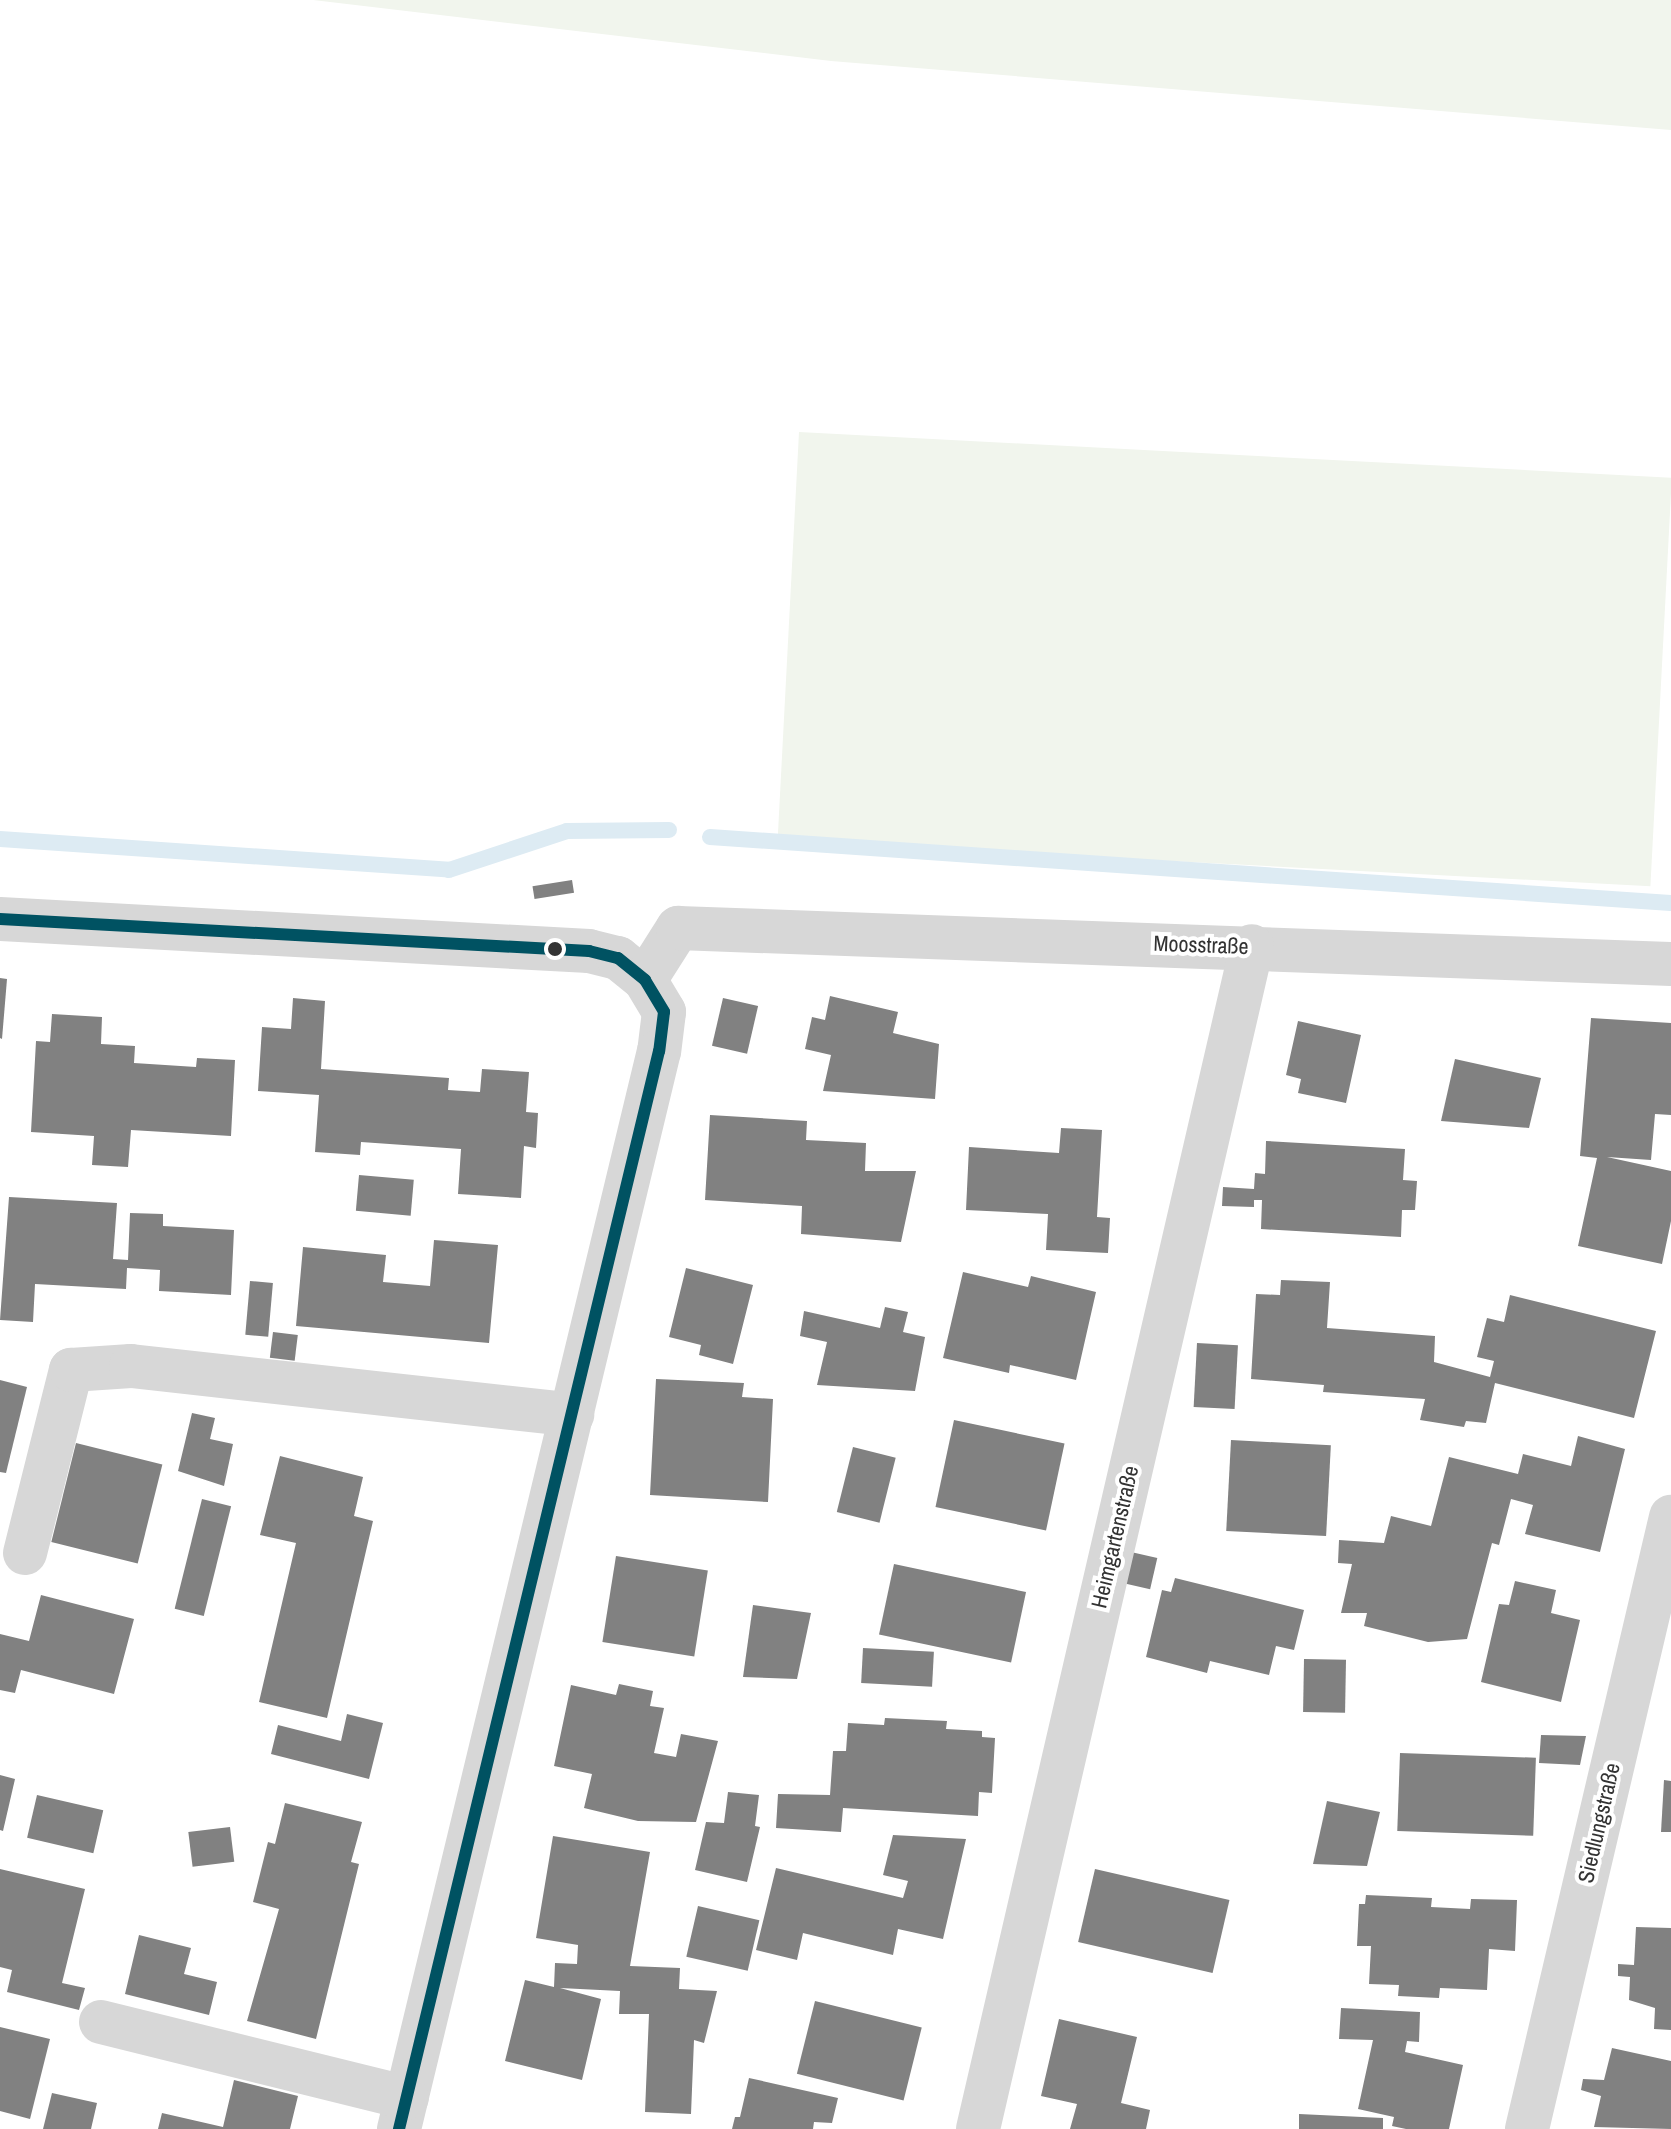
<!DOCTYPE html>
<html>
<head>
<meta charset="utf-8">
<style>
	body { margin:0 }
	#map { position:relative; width:1671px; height:2129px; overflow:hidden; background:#fff; font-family:"Archivo Narrow",sans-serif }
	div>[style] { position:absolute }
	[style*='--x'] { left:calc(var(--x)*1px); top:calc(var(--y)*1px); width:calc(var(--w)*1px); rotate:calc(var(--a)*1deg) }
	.green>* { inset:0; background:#f1f5ed; transform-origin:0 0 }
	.stream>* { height:16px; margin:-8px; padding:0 8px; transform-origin:8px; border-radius:8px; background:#ddebf3 }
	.building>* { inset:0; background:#818181; transform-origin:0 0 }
	.minor>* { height:44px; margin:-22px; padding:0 22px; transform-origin:22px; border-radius:22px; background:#d7d7d7 }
	.bus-1>* { height:12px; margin:-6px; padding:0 6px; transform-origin:6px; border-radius:6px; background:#005262 }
	.dots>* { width:22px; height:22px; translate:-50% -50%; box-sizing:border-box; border:4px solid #fff; border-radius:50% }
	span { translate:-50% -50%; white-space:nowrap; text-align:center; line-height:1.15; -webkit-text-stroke:8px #fff; paint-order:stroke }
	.street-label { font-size:22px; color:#333 }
</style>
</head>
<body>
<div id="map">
	<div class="green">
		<i style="clip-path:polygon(313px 0,1671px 0,1671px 130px,831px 61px)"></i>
		<i style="left:799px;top:432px;width:874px;height:409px;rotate:3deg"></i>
	</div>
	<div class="stream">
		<i style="--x:710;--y:837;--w:963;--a:3.93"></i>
		<i style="--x:0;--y:839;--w:450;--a:3.9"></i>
		<i style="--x:449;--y:870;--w:124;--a:-18.3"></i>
		<i style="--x:567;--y:831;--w:102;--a:-0.6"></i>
	</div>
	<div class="building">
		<i style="left:572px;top:880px;width:13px;height:40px;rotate:81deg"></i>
		<i style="clip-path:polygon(0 978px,7px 979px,2px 1039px,0 1038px)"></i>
		<i style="clip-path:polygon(830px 996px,898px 1012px,893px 1033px,939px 1044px,935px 1099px,823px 1091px,831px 1055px,805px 1049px,812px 1017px,825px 1020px)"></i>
		<i style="clip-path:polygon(293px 998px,325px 1001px,321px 1069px,449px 1078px,448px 1090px,480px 1092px,482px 1069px,529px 1072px,526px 1112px,538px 1113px,536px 1148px,524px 1146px,521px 1198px,458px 1194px,461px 1149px,361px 1142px,360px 1155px,315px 1152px,319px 1095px,258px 1091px,262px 1027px,291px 1029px)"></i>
		<i style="left:723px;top:998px;width:36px;height:49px;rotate:13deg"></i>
		<i style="clip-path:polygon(52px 1014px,102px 1017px,101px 1044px,135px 1046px,134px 1063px,196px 1067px,197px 1058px,235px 1060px,231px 1136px,131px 1130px,128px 1167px,92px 1165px,94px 1136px,31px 1132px,36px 1041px,50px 1042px)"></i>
		<i style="clip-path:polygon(1591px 1018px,1671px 1023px,1671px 1115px,1655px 1114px,1651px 1160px,1607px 1157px,1671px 1171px,1671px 1221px,1662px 1264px,1578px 1246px,1597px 1158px,1580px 1156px)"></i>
		<i style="clip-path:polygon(1298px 1021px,1361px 1035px,1346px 1103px,1298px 1093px,1301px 1079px,1286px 1075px)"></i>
		<i style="clip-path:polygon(1455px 1059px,1541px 1078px,1529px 1128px,1441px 1121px)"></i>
		<i style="clip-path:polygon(710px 1115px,807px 1121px,806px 1140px,866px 1143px,865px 1171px,916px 1171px,901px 1242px,801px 1234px,802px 1206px,705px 1200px)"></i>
		<i style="clip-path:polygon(1061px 1128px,1102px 1130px,1097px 1217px,1110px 1218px,1108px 1253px,1046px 1250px,1048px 1214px,966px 1210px,969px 1147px,1059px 1153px)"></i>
		<i style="clip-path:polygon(1266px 1141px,1405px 1149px,1403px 1180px,1417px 1181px,1415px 1210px,1402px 1210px,1401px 1237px,1261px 1229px,1262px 1200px,1254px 1200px,1254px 1207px,1222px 1206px,1223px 1187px,1254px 1189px,1255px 1173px,1265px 1174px)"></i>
		<i style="left:359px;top:1175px;width:55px;height:36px;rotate:5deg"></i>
		<i style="clip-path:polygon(9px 1197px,117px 1203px,113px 1259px,128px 1260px,130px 1213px,163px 1214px,163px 1226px,234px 1230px,231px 1295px,159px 1291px,160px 1270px,127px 1268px,126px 1289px,35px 1284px,33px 1322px,0 1320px)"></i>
		<i style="clip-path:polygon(434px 1240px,498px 1245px,489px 1343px,296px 1326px,303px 1247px,386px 1255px,383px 1282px,430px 1286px)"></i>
		<i style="clip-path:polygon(686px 1268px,753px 1285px,733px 1364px,699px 1355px,701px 1345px,669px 1337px)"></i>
		<i style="clip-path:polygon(963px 1272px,1028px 1287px,1031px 1276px,1096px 1292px,1076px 1380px,1010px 1365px,1009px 1373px,943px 1358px)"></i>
		<i style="clip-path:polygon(1281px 1280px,1330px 1282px,1327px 1328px,1435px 1336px,1434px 1362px,1490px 1377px,1494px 1361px,1477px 1357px,1487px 1318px,1504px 1322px,1510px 1295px,1656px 1331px,1634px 1418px,1495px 1383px,1486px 1423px,1466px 1421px,1464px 1427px,1420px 1420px,1425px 1399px,1323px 1392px,1324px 1385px,1251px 1379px,1256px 1294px,1280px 1295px)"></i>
		<i style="left:250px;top:1281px;width:23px;height:54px;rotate:5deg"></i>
		<i style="clip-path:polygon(885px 1307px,908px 1312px,903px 1332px,925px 1337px,915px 1391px,817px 1385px,827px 1342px,800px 1336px,804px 1311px,880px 1328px)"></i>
		<i style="left:273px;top:1332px;width:25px;height:26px;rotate:7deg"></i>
		<i style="left:1197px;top:1343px;width:41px;height:64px;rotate:3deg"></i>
		<i style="clip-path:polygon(656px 1379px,744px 1383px,742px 1397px,773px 1399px,768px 1502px,650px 1495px)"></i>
		<i style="clip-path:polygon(0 1380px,27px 1387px,6px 1473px,0 1472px)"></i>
		<i style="clip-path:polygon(192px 1413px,215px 1418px,210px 1439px,233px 1444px,224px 1486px,178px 1471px)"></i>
		<i style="left:954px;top:1420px;width:113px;height:89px;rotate:12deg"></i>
		<i style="clip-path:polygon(1578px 1436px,1625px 1449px,1600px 1552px,1525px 1534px,1533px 1505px,1511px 1499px,1499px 1545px,1492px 1543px,1467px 1639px,1428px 1642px,1364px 1626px,1367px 1613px,1341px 1613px,1352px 1564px,1338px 1563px,1339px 1540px,1384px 1543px,1391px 1516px,1431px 1526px,1449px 1457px,1518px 1474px,1523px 1454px,1571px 1466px)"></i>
		<i style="left:1231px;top:1440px;width:100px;height:91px;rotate:3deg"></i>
		<i style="left:76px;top:1443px;width:89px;height:102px;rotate:14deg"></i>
		<i style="left:853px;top:1447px;width:44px;height:67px;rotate:14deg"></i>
		<i style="clip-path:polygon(280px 1456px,363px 1477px,354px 1516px,373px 1521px,327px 1718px,259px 1702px,296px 1543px,260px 1535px)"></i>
		<i style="left:202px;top:1499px;width:30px;height:113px;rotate:14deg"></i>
		<i style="left:1131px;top:1552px;width:27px;height:32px;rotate:13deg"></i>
		<i style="left:616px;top:1556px;width:93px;height:87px;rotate:9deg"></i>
		<i style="left:894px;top:1564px;width:135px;height:72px;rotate:12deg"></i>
		<i style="clip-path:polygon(1175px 1578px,1304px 1610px,1294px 1650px,1276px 1646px,1269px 1675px,1210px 1661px,1207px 1673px,1146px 1657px,1162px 1590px,1171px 1592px)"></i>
		<i style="clip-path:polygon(1515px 1581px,1556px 1590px,1551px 1613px,1580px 1620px,1561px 1702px,1481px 1682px,1499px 1604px,1509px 1605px)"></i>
		<i style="clip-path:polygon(41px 1595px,134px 1619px,114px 1694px,21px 1670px,15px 1693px,0 1690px,0 1634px,29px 1641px)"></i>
		<i style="clip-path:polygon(753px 1605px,811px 1613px,797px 1679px,743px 1677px)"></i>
		<i style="left:863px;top:1648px;width:71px;height:35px;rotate:3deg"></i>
		<i style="left:1304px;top:1659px;width:42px;height:53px;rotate:1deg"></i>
		<i style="clip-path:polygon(619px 1684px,653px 1691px,650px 1706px,664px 1708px,654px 1753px,676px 1757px,681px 1734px,718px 1741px,696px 1822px,638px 1821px,584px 1808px,592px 1774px,554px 1766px,571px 1685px,616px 1695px)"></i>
		<i style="clip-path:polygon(347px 1714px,383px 1723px,369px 1779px,271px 1754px,278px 1725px,341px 1741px)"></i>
		<i style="clip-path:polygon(885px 1718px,947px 1721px,946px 1729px,982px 1731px,982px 1737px,995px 1738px,992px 1793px,979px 1792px,978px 1816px,843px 1808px,841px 1832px,776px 1828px,778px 1794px,830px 1795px,833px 1751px,846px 1751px,848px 1723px,884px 1725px)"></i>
		<i style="clip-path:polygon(1541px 1735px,1586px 1736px,1580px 1765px,1539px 1763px)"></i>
		<i style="left:1400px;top:1753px;width:136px;height:78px;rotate:2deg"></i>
		<i style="clip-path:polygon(0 1775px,15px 1779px,3px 1831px,0 1830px)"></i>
		<i style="clip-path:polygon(1664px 1780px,1671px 1781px,1671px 1832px,1661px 1832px)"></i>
		<i style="clip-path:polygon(728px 1792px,759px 1795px,755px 1826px,760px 1827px,747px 1882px,695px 1870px,706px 1822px,724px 1823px)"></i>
		<i style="left:37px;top:1795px;width:68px;height:44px;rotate:13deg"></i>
		<i style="clip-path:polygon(1327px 1801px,1380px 1812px,1367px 1866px,1313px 1864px)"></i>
		<i style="clip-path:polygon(285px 1803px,362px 1822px,351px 1862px,359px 1864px,316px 2039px,247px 2021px,279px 1909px,253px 1902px,268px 1842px,275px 1844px)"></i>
		<i style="left:230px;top:1827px;width:35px;height:42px;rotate:83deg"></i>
		<i style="clip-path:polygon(893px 1835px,966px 1839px,943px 1939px,898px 1929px,893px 1955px,803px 1933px,797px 1960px,756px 1950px,776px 1868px,903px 1898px,908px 1881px,883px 1875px)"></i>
		<i style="clip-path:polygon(553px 1836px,650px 1852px,630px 1966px,680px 1968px,679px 1989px,717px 1991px,704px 2043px,694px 2040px,691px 2114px,645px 2112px,649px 2014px,619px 2014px,620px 1991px,560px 1988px,601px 1999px,582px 2080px,505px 2061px,525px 1980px,554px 1987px,555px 1963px,577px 1964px,578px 1945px,536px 1938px)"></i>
		<i style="clip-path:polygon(0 1869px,85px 1889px,62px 1983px,85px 1988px,79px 2010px,7px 1992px,12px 1970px,0 1967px)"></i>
		<i style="left:1095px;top:1869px;width:138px;height:75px;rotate:13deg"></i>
		<i style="clip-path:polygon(1366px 1895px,1432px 1898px,1431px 1907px,1470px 1909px,1471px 1899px,1517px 1900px,1515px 1951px,1489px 1949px,1487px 1990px,1440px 1988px,1439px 1998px,1398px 1996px,1399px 1985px,1369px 1984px,1371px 1946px,1357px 1946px,1359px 1904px,1365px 1904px)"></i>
		<i style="left:698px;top:1906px;width:63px;height:52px;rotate:13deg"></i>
		<i style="clip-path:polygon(1636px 1927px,1671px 1928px,1671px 2030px,1654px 2029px,1655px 2008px,1629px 2000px,1630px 1977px,1618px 1976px,1618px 1964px,1634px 1965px)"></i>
		<i style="clip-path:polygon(139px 1935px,191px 1948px,184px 1974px,217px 1982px,209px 2015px,125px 1994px)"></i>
		<i style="left:815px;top:2001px;width:110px;height:75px;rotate:14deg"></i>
		<i style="clip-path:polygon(1341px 2008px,1420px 2012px,1419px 2042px,1407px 2041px,1405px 2052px,1463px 2065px,1449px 2129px,1406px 2129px,1392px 2126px,1394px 2117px,1358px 2109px,1373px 2040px,1339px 2039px)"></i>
		<i style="clip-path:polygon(1059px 2019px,1137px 2037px,1121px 2103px,1150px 2110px,1146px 2129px,1070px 2129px,1077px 2104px,1041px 2096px)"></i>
		<i style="clip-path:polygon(0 2027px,50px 2039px,30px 2119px,0 2111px)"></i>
		<i style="clip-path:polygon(1612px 2048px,1671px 2061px,1671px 2129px,1594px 2127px,1601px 2096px,1581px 2090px,1583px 2079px,1604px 2080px)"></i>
		<i style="clip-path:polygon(749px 2078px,838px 2098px,832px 2123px,814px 2122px,813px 2129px,732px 2129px,735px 2117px,740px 2117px)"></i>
		<i style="clip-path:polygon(234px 2080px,298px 2096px,290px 2129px,158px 2129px,162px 2113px,223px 2127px)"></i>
		<i style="clip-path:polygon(52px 2093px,97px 2103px,91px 2129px,43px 2129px)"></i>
		<i style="clip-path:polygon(1299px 2114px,1383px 2118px,1383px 2129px,1299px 2129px)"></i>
	</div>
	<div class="minor">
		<i style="--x:0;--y:919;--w:590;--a:3.11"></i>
		<i style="--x:589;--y:951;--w:30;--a:14"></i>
		<i style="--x:618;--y:958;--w:35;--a:39"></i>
		<i style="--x:645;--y:980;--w:37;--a:59"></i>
		<i style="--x:664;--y:1012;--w:39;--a:97"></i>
		<i style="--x:659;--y:1051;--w:1109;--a:103.56"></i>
		<i style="--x:645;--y:980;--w:62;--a:-57.6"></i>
		<i style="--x:678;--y:928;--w:994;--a:2.08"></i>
		<i style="--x:25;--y:1553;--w:189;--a:-75.9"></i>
		<i style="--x:71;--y:1370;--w:60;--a:-3.8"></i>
		<i style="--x:131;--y:1366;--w:444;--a:6.3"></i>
		<i style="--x:101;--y:2022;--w:315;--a:13.9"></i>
		<i style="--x:978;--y:2129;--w:1214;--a:-76.96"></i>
		<i style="--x:1527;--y:2129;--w:629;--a:-76.76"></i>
	</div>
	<div class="bus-1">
		<i style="--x:0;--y:919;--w:590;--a:3.11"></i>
		<i style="--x:589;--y:951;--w:30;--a:14"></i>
		<i style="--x:618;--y:958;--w:35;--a:39"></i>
		<i style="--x:645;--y:980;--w:37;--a:59"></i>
		<i style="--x:664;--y:1012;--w:39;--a:97"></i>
		<i style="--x:659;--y:1051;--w:1109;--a:103.56"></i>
	</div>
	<div class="dots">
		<i style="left:555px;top:949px;background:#333"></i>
	</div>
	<div class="street-label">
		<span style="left:1201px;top:945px;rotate:2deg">Moosstraße</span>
		<span style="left:1115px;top:1537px;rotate:-77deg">Heimgartenstraße</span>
		<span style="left:1599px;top:1823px;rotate:-77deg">Siedlungstraße</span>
	</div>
</div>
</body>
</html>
